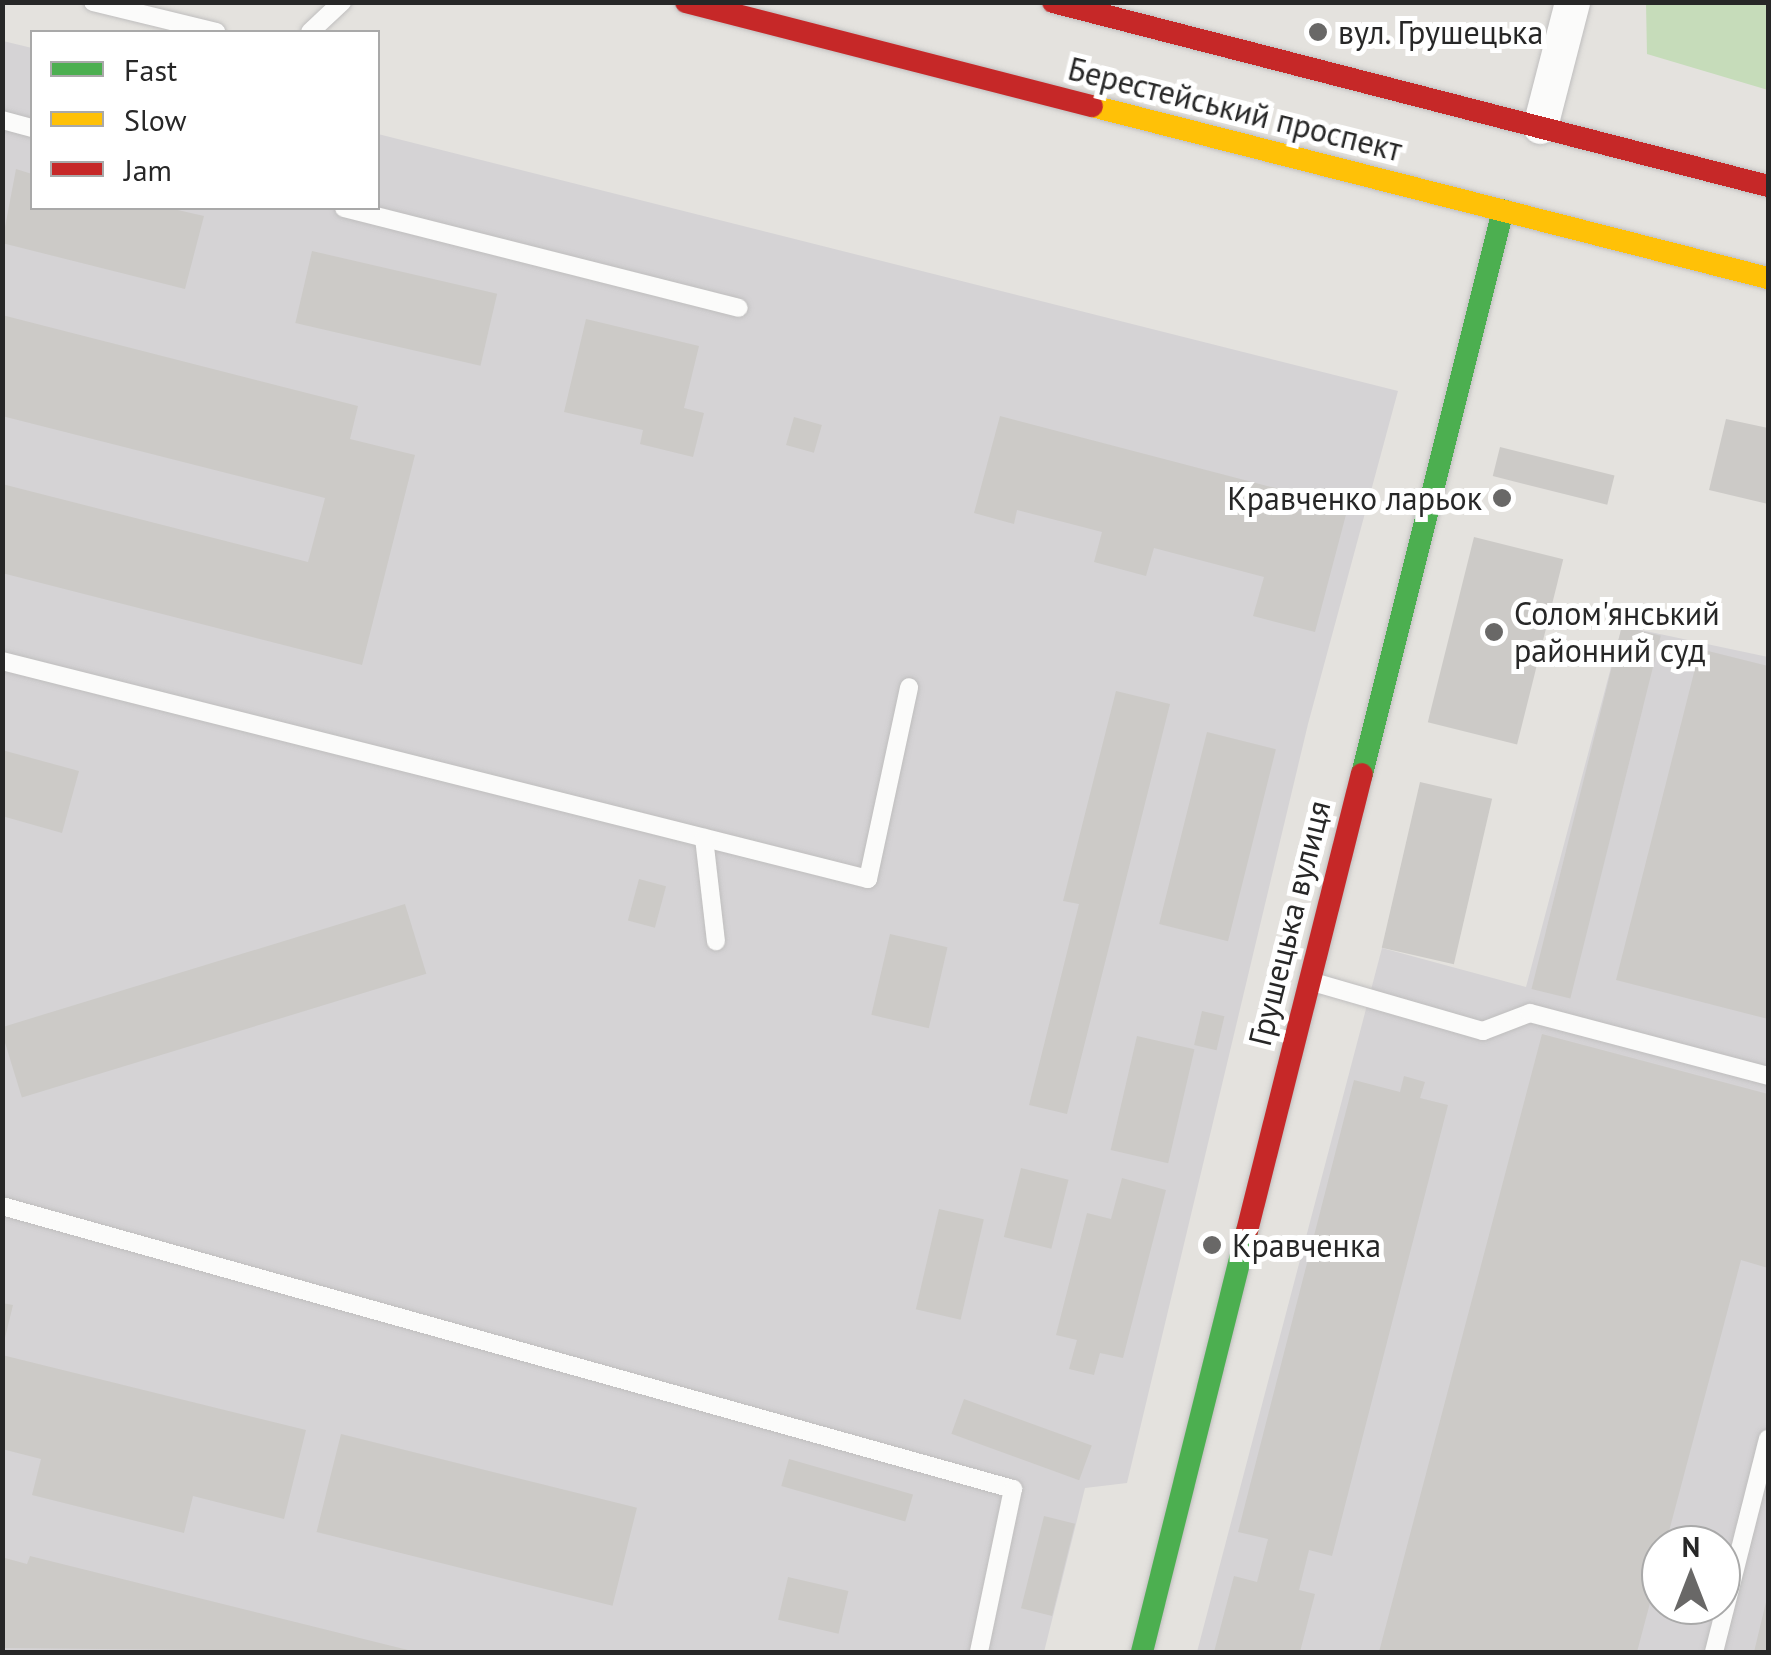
<!DOCTYPE html>
<html>
<head>
<meta charset="utf-8">
<style>
	body { margin:0 }
	#map { position:relative; width:1771px; height:1655px; overflow:hidden; background:#e4e2de; font-family:"PT Sans",sans-serif }
	div>[style] { position:absolute }
	[style*='--x'] { left:calc(var(--x)*1px); top:calc(var(--y)*1px); width:calc(var(--w)*1px); rotate:calc(var(--a)*1deg) }
	.industrial>* { inset:0; background:#d5d3d5 }
	.green>* { inset:0; background:#c6dcba }
	.building>* { inset:0; background:#cccac7; transform-origin:0 0 }
	.roads { filter:drop-shadow(0 0 2px #bfbebe) drop-shadow(0 0 2px #bfbebe) }
	.lane>* { height:18px; margin:-9px; padding:0 9px; transform-origin:9px; border-radius:9px; background:#fbfbfa }
	.street>* { height:35px; margin:-17.5px; padding:0 17.5px; transform-origin:17.5px; border-radius:17.5px; background:#fbfbfa }
	.fast>* { height:22px; margin:-11px; padding:0 11px; transform-origin:11px; border-radius:11px; background:#4caf50 }
	.slow>* { height:22px; margin:-11px; padding:0 11px; transform-origin:11px; border-radius:11px; background:#ffc107 }
	.jam>* { height:22px; margin:-11px; padding:0 11px; transform-origin:11px; border-radius:11px; background:#c62828 }
	.dots>* { width:28px; height:28px; translate:-50% -50%; box-sizing:border-box; border:5px solid #fff; border-radius:50% }
	span { translate:-50% -50%; white-space:nowrap; text-align:center; line-height:1.15; -webkit-text-stroke:10px #fff; paint-order:stroke }
	.poi-label { font-size:32px; color:#272727 }
	.left { translate:0 -50%; text-align:left }
	.right { translate:-100% -50%; text-align:right }
	.street-label { font-size:32px; color:#272727 }
	.frame { position:absolute; inset:0; border:5px solid #272727; pointer-events:none }
	.legend { position:absolute; left:30px; top:30px; width:350px; height:180px; box-sizing:border-box; background:#fff; border:2px solid #a9a9a9; margin:0; padding:12px 18px; list-style:none; font-size:30px; color:#272727 }
	.legend li { display:flex; align-items:center; gap:20px; height:50px }
	.legend b { width:50px; border:2px solid #a9a9a9 }
	.north { position:absolute; left:1641px; top:1525px; width:100px; height:100px; box-sizing:border-box; background:#fff; border:2px solid #a9a9a9; border-radius:50%; rotate:0deg; font-size:28px; font-weight:700; line-height:40px; text-align:center; color:#272727 }
	.north::after { content:''; display:block; margin:auto; width:35px; height:45px; background:#696867; clip-path:polygon(50% 0,100% 100%,50% 72%,0 100%) }
</style>
</head>
<body>
<div id="map">
	<div class="industrial">
		<i style="clip-path:polygon(3px 41px,32px 48px,32px 208px,378px 208px,378px 134px,1398px 391px,1308px 724px,1127px 1483px,1085px 1488px,1044px 1652px,3px 1652px)"></i>
		<i style="clip-path:polygon(evenodd,1622px 626px,1768px 657px,1768px 1652px,1197px 1652px,1382px 948px,1526px 987px,1622px 626px,1661px 1545px,1721px 1545px,1721px 1605px,1661px 1605px,1661px 1545px)"></i>
	</div>
	<div class="green">
		<i style="clip-path:polygon(1646px 3px,1768px 3px,1768px 90px,1647px 54px)"></i>
	</div>
	<div class="building">
		<i style="clip-path:polygon(16px 169px,32px 174px,32px 208px,169px 208px,204px 216px,185px 289px,2px 243px)"></i>
		<i style="left:312px;top:251px;width:190px;height:74px;rotate:13deg"></i>
		<i style="clip-path:polygon(2px 315px,358px 406px,350px 439px,415px 455px,362px 665px,2px 573px,2px 484px,308px 562px,325px 498px,2px 416px)"></i>
		<i style="clip-path:polygon(586px 319px,699px 346px,684px 408px,704px 413px,693px 457px,640px 444px,643px 430px,564px 412px)"></i>
		<i style="clip-path:polygon(1000px 416px,1348px 507px,1315px 632px,1253px 616px,1264px 577px,1154px 548px,1146px 576px,1094px 562px,1102px 532px,1017px 510px,1014px 524px,974px 513px)"></i>
		<i style="left:794px;top:417px;width:29px;height:29px;rotate:16deg"></i>
		<i style="clip-path:polygon(1726px 419px,1768px 428px,1768px 504px,1709px 490px)"></i>
		<i style="left:1500px;top:447px;width:118px;height:30px;rotate:14deg"></i>
		<i style="left:1474px;top:537px;width:92px;height:191px;rotate:14deg"></i>
		<i style="left:1622px;top:626px;width:40px;height:374px;rotate:14deg"></i>
		<i style="clip-path:polygon(1700px 649px,1768px 666px,1768px 1019px,1616px 980px)"></i>
		<i style="clip-path:polygon(1116px 691px,1170px 704px,1067px 1114px,1029px 1105px,1079px 904px,1063px 901px)"></i>
		<i style="left:1207px;top:732px;width:71px;height:198px;rotate:14deg"></i>
		<i style="clip-path:polygon(2px 750px,79px 771px,62px 833px,2px 816px)"></i>
		<i style="left:1420px;top:782px;width:74px;height:170px;rotate:13deg"></i>
		<i style="left:639px;top:879px;width:28px;height:43px;rotate:15deg"></i>
		<i style="left:405px;top:904px;width:73px;height:423px;rotate:73deg"></i>
		<i style="left:890px;top:934px;width:59px;height:83px;rotate:13deg"></i>
		<i style="left:1202px;top:1011px;width:23px;height:35px;rotate:13deg"></i>
		<i style="clip-path:polygon(1542px 1034px,1768px 1094px,1768px 1268px,1741px 1260px,1637px 1652px,1379px 1652px)"></i>
		<i style="left:1137px;top:1036px;width:59px;height:117px;rotate:13deg"></i>
		<i style="clip-path:polygon(1404px 1076px,1425px 1082px,1420px 1098px,1448px 1105px,1332px 1556px,1309px 1550px,1299px 1590px,1315px 1594px,1300px 1652px,1214px 1652px,1234px 1576px,1257px 1582px,1268px 1539px,1238px 1532px,1354px 1080px,1400px 1092px)"></i>
		<i style="left:1021px;top:1168px;width:49px;height:71px;rotate:14deg"></i>
		<i style="clip-path:polygon(1122px 1178px,1166px 1190px,1123px 1358px,1100px 1353px,1094px 1375px,1069px 1369px,1077px 1340px,1056px 1335px,1087px 1213px,1111px 1219px)"></i>
		<i style="left:939px;top:1209px;width:46px;height:103px;rotate:13deg"></i>
		<i style="clip-path:polygon(2px 1303px,13px 1305px,4px 1342px,2px 1342px)"></i>
		<i style="clip-path:polygon(2px 1355px,306px 1430px,284px 1519px,193px 1496px,184px 1533px,32px 1495px,41px 1459px,2px 1449px)"></i>
		<i style="left:964px;top:1399px;width:136px;height:37px;rotate:20deg"></i>
		<i style="left:341px;top:1434px;width:305px;height:101px;rotate:14deg"></i>
		<i style="left:789px;top:1459px;width:129px;height:28px;rotate:16deg"></i>
		<i style="left:1044px;top:1516px;width:32px;height:95px;rotate:14deg"></i>
		<i style="clip-path:polygon(30px 1556px,412px 1651px,412px 1652px,2px 1648px,5px 1558px,27px 1564px)"></i>
		<i style="left:788px;top:1577px;width:62px;height:44px;rotate:13deg"></i>
		<i style="clip-path:polygon(1767px 1598px,1768px 1652px,1754px 1652px)"></i>
	</div>
	<div class="roads">
		<div class="lane">
			<i style="--x:93;--y:2;--w:127;--a:13.7"></i>
			<i style="--x:310;--y:32;--w:44;--a:-43.2"></i>
			<i style="--x:2;--y:120;--w:31;--a:15"></i>
			<i style="--x:344;--y:208;--w:407;--a:14.2"></i>
			<i style="--x:2;--y:661;--w:893;--a:14.13"></i>
			<i style="--x:868;--y:879;--w:196;--a:-77.9"></i>
			<i style="--x:704;--y:838;--w:104;--a:83.4"></i>
			<i style="--x:1313;--y:982;--w:177;--a:16.1"></i>
			<i style="--x:1483;--y:1031;--w:50;--a:-21"></i>
			<i style="--x:1530;--y:1013;--w:246;--a:14.8"></i>
			<i style="--x:2;--y:1206;--w:1050;--a:15.64"></i>
			<i style="--x:1013;--y:1489;--w:167;--a:101.8"></i>
			<i style="--x:1714;--y:1652;--w:220;--a:-75.8"></i>
		</div>
		<div class="street">
			<i style="--x:1540;--y:126;--w:128;--a:-75.5"></i>
		</div>
		<div class="fast">
			<i style="--x:1362;--y:774;--w:581;--a:-75.96"></i>
			<i style="--x:1142;--y:1652;--w:434;--a:-76"></i>
		</div>
		<div class="slow">
			<i style="--x:1092;--y:106;--w:698;--a:14.28"></i>
		</div>
		<div class="jam">
			<i style="--x:686;--y:2;--w:419;--a:14.4"></i>
			<i style="--x:1053;--y:2;--w:738;--a:14.43"></i>
			<i style="--x:1247;--y:1231;--w:471;--a:-75.9"></i>
		</div>
	</div>
	<div class="dots">
		<i style="left:1318px;top:32px;background:#696867"></i>
		<i style="left:1502px;top:498px;background:#696867"></i>
		<i style="left:1494px;top:632px;background:#696867"></i>
		<i style="left:1212px;top:1245px;background:#696867"></i>
	</div>
	<div class="poi-label">
		<span class="left" style="left:1338px;top:32px">вул. Грушецька</span>
		<span class="right" style="left:1482px;top:498px">Кравченко ларьок</span>
		<span class="left" style="left:1514px;top:632px">Солом'янський<br>районний суд</span>
		<span class="left" style="left:1232px;top:1245px">Кравченка</span>
	</div>
	<div class="street-label">
		<span style="left:1235px;top:109px;rotate:14deg">Берестейський проспект</span>
		<span style="left:1289px;top:923px;rotate:-76deg">Грушецька вулиця</span>
	</div>
	<div class="frame"></div>
	<ul class="legend">
	<li><b style="height:12px;background:#4caf50"></b>Fast</li>
	<li><b style="height:12px;background:#ffc107"></b>Slow</li>
	<li><b style="height:12px;background:#c62828"></b>Jam</li>
	</ul>
	<div class="north">N</div>
</div>
</body>
</html>
